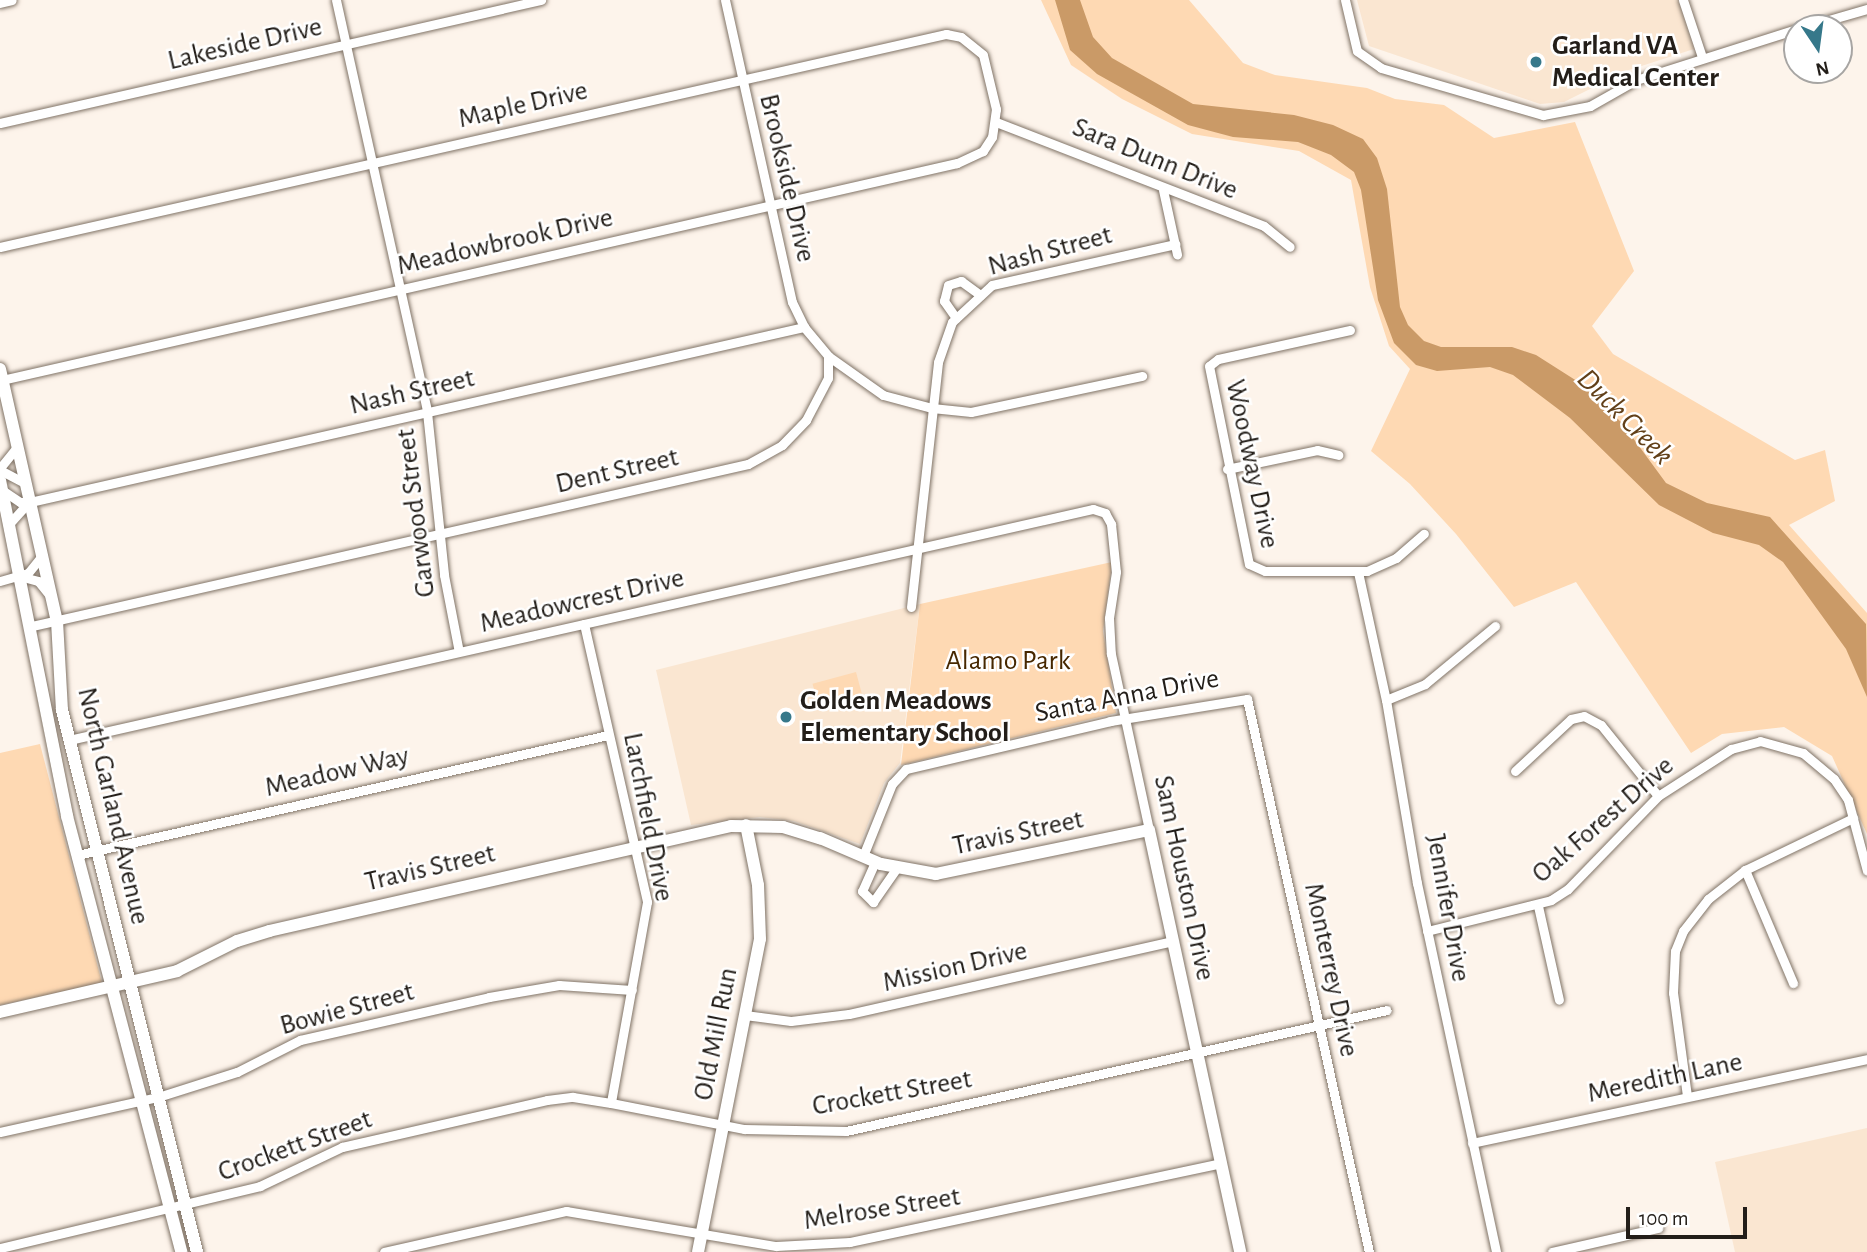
<!DOCTYPE html>
<html>
<head>
<meta charset="utf-8">
<style>
	body { margin:0 }
	#map { position:relative; width:1867px; height:1252px; overflow:hidden; background:#fdf4eb; font-family:"Alegreya Sans",sans-serif }
	div>[style] { position:absolute }
	[style*='--x'] { left:calc(var(--x)*1px); top:calc(var(--y)*1px); width:calc(var(--w)*1px); rotate:calc(var(--a)*1deg) }
	.built>* { inset:0; background:#fae6d1 }
	.green>* { inset:0; background:#fed9b3; transform-origin:0 0 }
	.water>* { inset:0; background:#ca9a67 }
	.roads { filter:drop-shadow(0 0 2px #807366) drop-shadow(0 0 2px #807366) }
	.street>* { height:9px; margin:-4.5px; padding:0 4.5px; transform-origin:4.5px; border-radius:4.5px; background:#fff }
	.secondary>* { height:12px; margin:-6px; padding:0 6px; transform-origin:6px; border-radius:6px; background:#fff }
	.dots>* { width:19px; height:19px; translate:-50% -50%; box-sizing:border-box; border:4px solid #fff; border-radius:50% }
	span { translate:-50% -50%; white-space:nowrap; text-align:center; line-height:1.15; -webkit-text-stroke:5px #fff; paint-order:stroke }
	.street-label { font-size:28px; color:#231e19 }
	.poi-label { font-size:28px; color:#231e19; font-weight:700 }
	.left { translate:0 -50%; text-align:left }
	.park-label { font-size:28px; color:#472800 }
	.water-label { font-size:30px; color:#624019; font-style:italic }
	.north { position:absolute; left:1783px; top:14px; width:70px; height:70px; box-sizing:border-box; background:#fff; border:2px solid #a7a5a3; border-radius:50%; rotate:167deg; font-size:19px; font-weight:700; line-height:28px; text-align:center; color:#231e19 }
	.north::after { content:''; display:block; margin:auto; width:24px; height:32px; background:#36788a; clip-path:polygon(50% 0,100% 100%,50% 72%,0 100%) }
	.scale { position:absolute; left:1626px; top:1207px; width:121px; height:32px; box-sizing:border-box; border:4px solid #231e19; border-top:0; padding-left:9px; font-size:21px; line-height:24px; white-space:nowrap; color:#231e19; -webkit-text-stroke:5px #fff; paint-order:stroke }
</style>
</head>
<body>
<div id="map">
	<div class="built">
		<i style="clip-path:polygon(1357px 0,1678px 0,1694px 49px,1626px 71px,1564px 102px,1540px 104px,1369px 46px)"></i>
		<i style="clip-path:polygon(920px 604px,900px 763px,884px 783px,860px 844px,794px 821px,760px 817px,691px 825px,656px 670px)"></i>
		<i style="clip-path:polygon(1867px 1128px,1867px 1252px,1735px 1252px,1715px 1162px)"></i>
	</div>
	<div class="green">
		<i style="clip-path:polygon(1041px 0,1189px 0,1243px 63px,1275px 75px,1367px 88px,1395px 99px,1444px 105px,1494px 138px,1575px 122px,1634px 271px,1592px 326px,1613px 354px,1795px 460px,1825px 450px,1835px 501px,1789px 525px,1867px 613px,1867px 834px,1832px 756px,1784px 727px,1722px 734px,1691px 753px,1576px 582px,1514px 607px,1456px 534px,1410px 484px,1371px 451px,1410px 369px,1389px 346px,1370px 287px,1351px 180px,1299px 151px,1192px 134px,1122px 99px,1071px 65px)"></i>
		<i style="clip-path:polygon(1112px 562px,1103px 631px,1116px 713px,901px 765px,920px 604px)"></i>
		<i style="left:856px;top:672px;width:28px;height:45px;rotate:75deg"></i>
		<i style="clip-path:polygon(40px 744px,102px 983px,0 1005px,0 753px)"></i>
	</div>
	<div class="water">
		<i style="clip-path:polygon(1055px 0,1080px 0,1093px 37px,1112px 58px,1193px 104px,1294px 115px,1333px 125px,1363px 139px,1377px 158px,1387px 189px,1400px 307px,1408px 325px,1424px 341px,1441px 347px,1512px 347px,1536px 355px,1580px 383px,1622px 423px,1666px 483px,1707px 503px,1770px 517px,1866px 624px,1867px 697px,1846px 649px,1783px 562px,1759px 545px,1713px 533px,1659px 505px,1570px 418px,1513px 375px,1490px 367px,1437px 371px,1416px 365px,1394px 343px,1378px 300px,1361px 190px,1354px 172px,1331px 155px,1298px 142px,1233px 137px,1188px 125px,1097px 74px,1070px 50px)"></i>
	</div>
	<div class="roads">
		<div class="street">
			<i style="--x:336;--y:0;--w:422;--a:77.5"></i>
			<i style="--x:427;--y:412;--w:164;--a:84"></i>
			<i style="--x:444;--y:575;--w:78;--a:79"></i>
			<i style="--x:725;--y:0;--w:309;--a:77.5"></i>
			<i style="--x:792;--y:302;--w:28;--a:64"></i>
			<i style="--x:804;--y:327;--w:38;--a:50"></i>
			<i style="--x:828;--y:356;--w:67;--a:35.3"></i>
			<i style="--x:883;--y:395;--w:51;--a:14.9"></i>
			<i style="--x:932;--y:408;--w:39;--a:6"></i>
			<i style="--x:971;--y:412;--w:175;--a:-11.9"></i>
			<i style="--x:1345;--y:0;--w:52;--a:76.8"></i>
			<i style="--x:1357;--y:51;--w:29;--a:35"></i>
			<i style="--x:1381;--y:68;--w:169;--a:16.2"></i>
			<i style="--x:1543;--y:115;--w:48;--a:-10.8"></i>
			<i style="--x:1590;--y:106;--w:53;--a:-29.5"></i>
			<i style="--x:1636;--y:80;--w:169;--a:-17.6"></i>
			<i style="--x:1683;--y:0;--w:60;--a:71.6"></i>
			<i style="--x:0;--y:3;--w:12;--a:-14"></i>
			<i style="--x:1801;--y:28;--w:69;--a:-16.1"></i>
			<i style="--x:996;--y:122;--w:287;--a:21.2"></i>
			<i style="--x:1264;--y:226;--w:33;--a:39"></i>
			<i style="--x:0;--y:123;--w:555;--a:-12.81"></i>
			<i style="--x:1163;--y:190;--w:66;--a:77.7"></i>
			<i style="--x:0;--y:247;--w:970;--a:-12.69"></i>
			<i style="--x:946;--y:34;--w:15;--a:11"></i>
			<i style="--x:961;--y:37;--w:28;--a:39"></i>
			<i style="--x:983;--y:55;--w:56;--a:76.5"></i>
			<i style="--x:996;--y:109;--w:28;--a:98"></i>
			<i style="--x:992;--y:137;--w:17;--a:123"></i>
			<i style="--x:983;--y:151;--w:29;--a:155"></i>
			<i style="--x:957;--y:163;--w:979;--a:167.2"></i>
			<i style="--x:956;--y:318;--w:21;--a:-125"></i>
			<i style="--x:944;--y:301;--w:16;--a:-76"></i>
			<i style="--x:948;--y:285;--w:14;--a:-17"></i>
			<i style="--x:961;--y:281;--w:24;--a:36"></i>
			<i style="--x:1350;--y:330;--w:135;--a:167.6"></i>
			<i style="--x:1218;--y:359;--w:11;--a:142"></i>
			<i style="--x:1209;--y:366;--w:202;--a:78.6"></i>
			<i style="--x:1249;--y:564;--w:17;--a:24"></i>
			<i style="--x:1265;--y:571;--w:102;--a:0"></i>
			<i style="--x:1367;--y:571;--w:32;--a:-24"></i>
			<i style="--x:1396;--y:558;--w:37;--a:-41"></i>
			<i style="--x:0;--y:468;--w:27;--a:-51"></i>
			<i style="--x:1227;--y:469;--w:92;--a:-11.9"></i>
			<i style="--x:1317;--y:450;--w:22;--a:13"></i>
			<i style="--x:0;--y:470;--w:30;--a:28"></i>
			<i style="--x:2;--y:490;--w:22;--a:34"></i>
			<i style="--x:20;--y:502;--w:10;--a:0"></i>
			<i style="--x:30;--y:502;--w:794;--a:-12.74"></i>
			<i style="--x:9;--y:524;--w:28;--a:-48"></i>
			<i style="--x:1358;--y:572;--w:131;--a:77.7"></i>
			<i style="--x:1386;--y:700;--w:186;--a:80.4"></i>
			<i style="--x:1417;--y:883;--w:377;--a:77.9"></i>
			<i style="--x:23;--y:577;--w:16;--a:15"></i>
			<i style="--x:38;--y:581;--w:19;--a:51"></i>
			<i style="--x:0;--y:581;--w:29;--a:-16"></i>
			<i style="--x:28;--y:573;--w:22;--a:-51"></i>
			<i style="--x:911;--y:607;--w:246;--a:-83.7"></i>
			<i style="--x:938;--y:362;--w:42;--a:-70.7"></i>
			<i style="--x:952;--y:322;--w:54;--a:-42.8"></i>
			<i style="--x:992;--y:285;--w:188;--a:-12.6"></i>
			<i style="--x:584;--y:624;--w:285;--a:77.2"></i>
			<i style="--x:647;--y:902;--w:204;--a:100.2"></i>
			<i style="--x:32;--y:626;--w:734;--a:-12.75"></i>
			<i style="--x:748;--y:464;--w:39;--a:-29"></i>
			<i style="--x:782;--y:445;--w:35;--a:-46"></i>
			<i style="--x:806;--y:420;--w:47;--a:-62.4"></i>
			<i style="--x:828;--y:378;--w:22;--a:-90"></i>
			<i style="--x:1386;--y:700;--w:42;--a:-22.3"></i>
			<i style="--x:1425;--y:684;--w:91;--a:-39.6"></i>
			<i style="--x:69;--y:740;--w:1050;--a:-12.71"></i>
			<i style="--x:1093;--y:509;--w:13;--a:18"></i>
			<i style="--x:1105;--y:513;--w:13;--a:61"></i>
			<i style="--x:1111;--y:524;--w:48;--a:84.1"></i>
			<i style="--x:1116;--y:572;--w:47;--a:98.7"></i>
			<i style="--x:1109;--y:618;--w:36;--a:87"></i>
			<i style="--x:1111;--y:654;--w:180;--a:77.8"></i>
			<i style="--x:1515;--y:771;--w:76;--a:-42.9"></i>
			<i style="--x:1571;--y:719;--w:13;--a:-13"></i>
			<i style="--x:1584;--y:716;--w:19;--a:28"></i>
			<i style="--x:1601;--y:725;--w:91;--a:51.2"></i>
			<i style="--x:77;--y:855;--w:544;--a:-12.73"></i>
			<i style="--x:863;--y:856;--w:78;--a:-68.1"></i>
			<i style="--x:892;--y:784;--w:21;--a:-47"></i>
			<i style="--x:906;--y:769;--w:210;--a:-13.2"></i>
			<i style="--x:1110;--y:721;--w:139;--a:-9.1"></i>
			<i style="--x:1247;--y:699;--w:566;--a:77.56"></i>
			<i style="--x:875;--y:862;--w:32;--a:114"></i>
			<i style="--x:862;--y:891;--w:16;--a:45"></i>
			<i style="--x:873;--y:902;--w:40;--a:-55.1"></i>
			<i style="--x:1745;--y:870;--w:123;--a:67"></i>
			<i style="--x:1538;--y:906;--w:96;--a:77.4"></i>
			<i style="--x:1427;--y:931;--w:128;--a:-14"></i>
			<i style="--x:1551;--y:900;--w:20;--a:-33"></i>
			<i style="--x:1568;--y:889;--w:129;--a:-45.9"></i>
			<i style="--x:1658;--y:796;--w:87;--a:-32.8"></i>
			<i style="--x:1731;--y:749;--w:30;--a:-15"></i>
			<i style="--x:1760;--y:741;--w:45;--a:15.6"></i>
			<i style="--x:1803;--y:753;--w:40;--a:40"></i>
			<i style="--x:1834;--y:779;--w:25;--a:56"></i>
			<i style="--x:1848;--y:800;--w:73;--a:75"></i>
			<i style="--x:745;--y:1015;--w:46;--a:7.4"></i>
			<i style="--x:791;--y:1021;--w:58;--a:-6.9"></i>
			<i style="--x:849;--y:1014;--w:332;--a:-12.7"></i>
			<i style="--x:1687;--y:1096;--w:104;--a:-97.7"></i>
			<i style="--x:1673;--y:993;--w:42;--a:-87.3"></i>
			<i style="--x:1675;--y:951;--w:22;--a:-68"></i>
			<i style="--x:1683;--y:931;--w:41;--a:-52"></i>
			<i style="--x:1708;--y:899;--w:47;--a:-38.1"></i>
			<i style="--x:1745;--y:870;--w:120;--a:-25.7"></i>
			<i style="--x:0;--y:1132;--w:162;--a:-12.5"></i>
			<i style="--x:158;--y:1097;--w:83;--a:-17.6"></i>
			<i style="--x:237;--y:1072;--w:71;--a:-26.9"></i>
			<i style="--x:300;--y:1040;--w:194;--a:-12.8"></i>
			<i style="--x:489;--y:997;--w:71;--a:-9.7"></i>
			<i style="--x:559;--y:985;--w:73;--a:3.9"></i>
			<i style="--x:1472;--y:1143;--w:404;--a:-12"></i>
			<i style="--x:0;--y:1248;--w:267;--a:-13.4"></i>
			<i style="--x:260;--y:1186;--w:91;--a:-25.4"></i>
			<i style="--x:342;--y:1147;--w:210;--a:-12.9"></i>
			<i style="--x:547;--y:1100;--w:26;--a:-7"></i>
			<i style="--x:573;--y:1097;--w:38;--a:9"></i>
			<i style="--x:611;--y:1103;--w:136;--a:11.1"></i>
			<i style="--x:744;--y:1129;--w:102;--a:1.1"></i>
			<i style="--x:846;--y:1131;--w:554;--a:-12.61"></i>
			<i style="--x:384;--y:1252;--w:187;--a:-12.7"></i>
			<i style="--x:566;--y:1211;--w:213;--a:9.5"></i>
			<i style="--x:776;--y:1246;--w:74;--a:-3.1"></i>
			<i style="--x:850;--y:1242;--w:379;--a:-12"></i>
			<i style="--x:1552;--y:1252;--w:109;--a:-12.8"></i>
		</div>
		<div class="secondary">
			<i style="--x:0;--y:369;--w:258;--a:77.3"></i>
			<i style="--x:57;--y:621;--w:89;--a:86.8"></i>
			<i style="--x:62;--y:710;--w:559;--a:76.01"></i>
			<i style="--x:0;--y:480;--w:343;--a:78.7"></i>
			<i style="--x:67;--y:816;--w:451;--a:75.3"></i>
			<i style="--x:0;--y:1012;--w:182;--a:-13"></i>
			<i style="--x:177;--y:971;--w:67;--a:-26.6"></i>
			<i style="--x:237;--y:941;--w:34;--a:-17"></i>
			<i style="--x:269;--y:931;--w:474;--a:-12.8"></i>
			<i style="--x:731;--y:826;--w:52;--a:1.1"></i>
			<i style="--x:783;--y:827;--w:39;--a:17"></i>
			<i style="--x:820;--y:838;--w:66;--a:23.1"></i>
			<i style="--x:881;--y:864;--w:56;--a:10.3"></i>
			<i style="--x:936;--y:874;--w:217;--a:-11.7"></i>
			<i style="--x:1149;--y:830;--w:432;--a:77.8"></i>
			<i style="--x:698;--y:1252;--w:319;--a:-78.8"></i>
			<i style="--x:760;--y:939;--w:54;--a:-92.1"></i>
			<i style="--x:758;--y:885;--w:61;--a:-101.3"></i>
		</div>
	</div>
	<div class="dots">
		<i style="left:1536px;top:62px;background:#36788a"></i>
		<i style="left:786px;top:717px;background:#36788a"></i>
	</div>
	<div class="street-label">
		<span style="left:245px;top:44px;rotate:-13deg">Lakeside Drive</span>
		<span style="left:523px;top:105px;rotate:-13deg">Maple Drive</span>
		<span style="left:1155px;top:159px;rotate:22deg">Sara Dunn Drive</span>
		<span style="left:787px;top:178px;rotate:77deg">Brookside Drive</span>
		<span style="left:505px;top:242px;rotate:-13deg">Meadowbrook Drive</span>
		<span style="left:1050px;top:251px;rotate:-15deg">Nash Street</span>
		<span style="left:412px;top:392px;rotate:-13deg">Nash Street</span>
		<span style="left:1252px;top:464px;rotate:78deg">Woodway Drive</span>
		<span style="left:617px;top:471px;rotate:-13deg">Dent Street</span>
		<span style="left:416px;top:513px;rotate:-97deg">Garwood Street</span>
		<span style="left:582px;top:601px;rotate:-13deg">Meadowcrest Drive</span>
		<span style="left:1127px;top:696px;rotate:-11deg">Santa Anna Drive</span>
		<span style="left:337px;top:772px;rotate:-13deg">Meadow Way</span>
		<span style="left:113px;top:806px;rotate:77deg">North Garland Avenue</span>
		<span style="left:648px;top:817px;rotate:79deg">Larchfield Drive</span>
		<span style="left:1603px;top:820px;rotate:-41deg">Oak Forest Drive</span>
		<span style="left:1018px;top:833px;rotate:-12deg">Travis Street</span>
		<span style="left:430px;top:868px;rotate:-13deg">Travis Street</span>
		<span style="left:1184px;top:878px;rotate:78deg">Sam Houston Drive</span>
		<span style="left:1448px;top:908px;rotate:80deg">Jennifer Drive</span>
		<span style="left:955px;top:967px;rotate:-13deg">Mission Drive</span>
		<span style="left:1331px;top:970px;rotate:78deg">Monterrey Drive</span>
		<span style="left:347px;top:1009px;rotate:-15deg">Bowie Street</span>
		<span style="left:716px;top:1034px;rotate:-79deg">Old Mill Run</span>
		<span style="left:1665px;top:1078px;rotate:-12deg">Meredith Lane</span>
		<span style="left:892px;top:1093px;rotate:-10deg">Crockett Street</span>
		<span style="left:295px;top:1146px;rotate:-20deg">Crockett Street</span>
		<span style="left:882px;top:1209px;rotate:-9deg">Melrose Street</span>
	</div>
	<div class="poi-label">
		<span class="left" style="left:1552px;top:62px">Garland VA<br>Medical Center</span>
		<span class="left" style="left:800px;top:717px">Golden Meadows<br>Elementary School</span>
	</div>
	<div class="park-label">
		<span style="left:1008px;top:661px">Alamo Park</span>
	</div>
	<div class="water-label">
		<span style="left:1625px;top:417px;rotate:45deg">Duck Creek</span>
	</div>
	<div class="north">N</div>
	<div class="scale">100 m</div>
</div>
</body>
</html>
